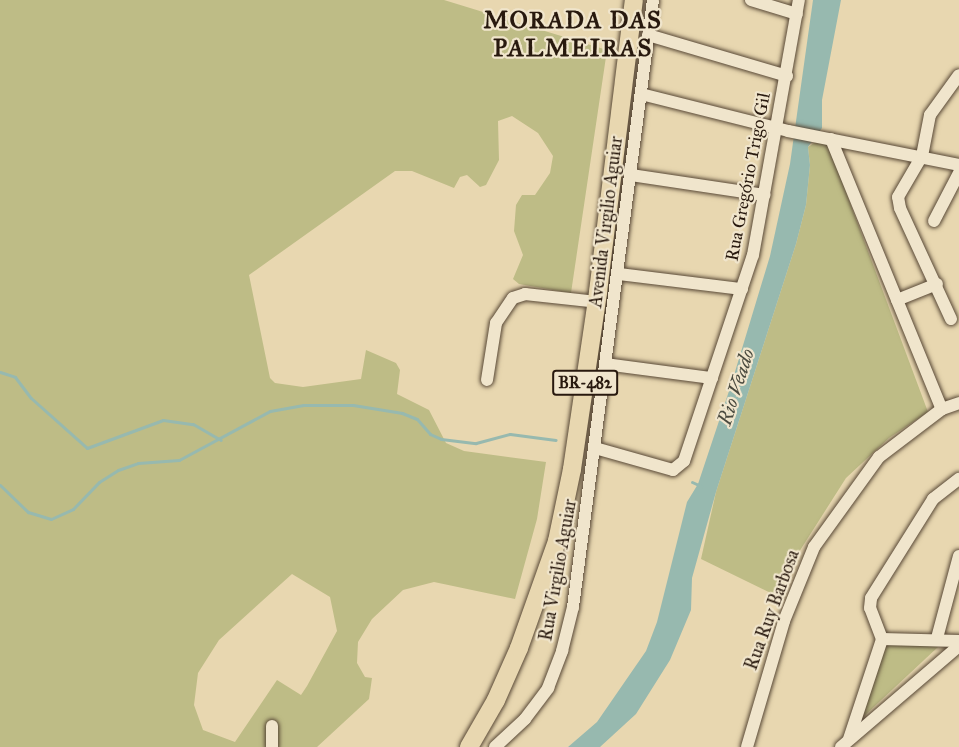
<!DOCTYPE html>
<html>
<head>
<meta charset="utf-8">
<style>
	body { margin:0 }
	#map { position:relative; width:959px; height:747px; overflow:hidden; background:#e8d7b0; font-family:"IM FELL Great Primer",serif }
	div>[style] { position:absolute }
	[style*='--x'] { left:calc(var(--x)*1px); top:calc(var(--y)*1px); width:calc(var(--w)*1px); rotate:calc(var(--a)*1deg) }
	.green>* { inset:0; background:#bebc86 }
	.water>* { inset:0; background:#97b9af }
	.stream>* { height:3px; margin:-1.5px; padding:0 1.5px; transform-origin:1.5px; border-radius:1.5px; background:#97b9af }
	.roads { filter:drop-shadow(0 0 2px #584836) drop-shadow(0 0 2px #584836) }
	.minor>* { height:12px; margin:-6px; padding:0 6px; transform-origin:6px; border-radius:6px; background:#f0e5cc }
	.highway>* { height:18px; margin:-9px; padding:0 9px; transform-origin:9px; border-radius:9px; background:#e8d7b0 }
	span { translate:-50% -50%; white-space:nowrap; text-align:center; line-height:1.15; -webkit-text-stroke:4.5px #f0e5cc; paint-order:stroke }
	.shield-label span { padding:2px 4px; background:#f0e5cc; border:2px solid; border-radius:4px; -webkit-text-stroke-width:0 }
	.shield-label { font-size:16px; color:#28190e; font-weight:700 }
	.street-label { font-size:18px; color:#28190e }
	.water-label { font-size:20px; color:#49493e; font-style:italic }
	.district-label { font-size:24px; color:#28190e; font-weight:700; letter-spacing:1.5px }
</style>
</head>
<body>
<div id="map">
	<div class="green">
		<i style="clip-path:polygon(evenodd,0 0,444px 0,607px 50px,571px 293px,519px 284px,513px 279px,523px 255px,514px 231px,516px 205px,522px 195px,535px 195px,550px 173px,553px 156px,538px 133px,512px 116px,498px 121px,499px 160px,486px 185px,480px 187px,467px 175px,460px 177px,454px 188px,412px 171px,395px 171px,249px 275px,270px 378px,275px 383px,303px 387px,361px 379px,366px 350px,396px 363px,400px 370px,397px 394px,429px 410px,446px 443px,464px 451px,546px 462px,537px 519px,515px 599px,434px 582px,403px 590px,372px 619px,358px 642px,357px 663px,365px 677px,372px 678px,369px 699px,317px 747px,0 747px,0 0,292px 574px,330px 597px,337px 631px,307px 686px,301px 695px,277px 680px,235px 742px,203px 730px,194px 705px,198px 673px,219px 640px,292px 574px)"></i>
		<i style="clip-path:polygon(825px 136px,928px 412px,889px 438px,846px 478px,792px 563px,779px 597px,701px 559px,716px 492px,796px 244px,806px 205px,810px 165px,808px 147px)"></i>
		<i style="clip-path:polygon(885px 642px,938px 647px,863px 717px)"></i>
	</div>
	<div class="water">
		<i style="clip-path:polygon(813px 0,841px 0,822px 100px,822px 128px,808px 147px,810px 165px,806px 205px,796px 244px,716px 492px,692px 578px,691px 610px,670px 660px,636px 714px,600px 747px,568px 747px,597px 722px,646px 651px,657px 622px,687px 502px,698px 484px,731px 385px,770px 256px,790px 164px)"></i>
	</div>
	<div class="stream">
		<i style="--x:0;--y:372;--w:16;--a:18"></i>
		<i style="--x:15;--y:377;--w:26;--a:53"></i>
		<i style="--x:31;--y:398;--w:75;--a:41.8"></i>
		<i style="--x:87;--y:448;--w:81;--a:-20.2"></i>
		<i style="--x:163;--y:420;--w:30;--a:8"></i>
		<i style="--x:193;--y:424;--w:32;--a:30"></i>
		<i style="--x:692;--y:482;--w:10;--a:24"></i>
		<i style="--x:0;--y:485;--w:39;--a:44"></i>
		<i style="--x:28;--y:512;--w:24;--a:17"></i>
		<i style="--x:51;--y:519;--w:24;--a:-24"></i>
		<i style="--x:73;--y:509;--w:37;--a:-46"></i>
		<i style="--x:99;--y:482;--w:22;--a:-32"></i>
		<i style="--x:118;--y:470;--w:21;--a:-19"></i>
		<i style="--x:138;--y:463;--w:41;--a:-4.2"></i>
		<i style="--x:179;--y:460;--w:103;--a:-28.3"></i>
		<i style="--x:270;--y:411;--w:34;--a:-10"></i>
		<i style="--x:303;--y:405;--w:50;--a:0"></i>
		<i style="--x:353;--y:405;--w:50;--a:9.3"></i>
		<i style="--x:402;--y:413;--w:16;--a:22"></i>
		<i style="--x:417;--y:419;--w:20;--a:49"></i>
		<i style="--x:430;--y:434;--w:12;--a:24"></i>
		<i style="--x:441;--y:439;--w:35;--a:7"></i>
		<i style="--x:476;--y:443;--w:35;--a:-15"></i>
		<i style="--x:510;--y:434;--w:46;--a:7.4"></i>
	</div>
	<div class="roads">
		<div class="minor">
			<i style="--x:751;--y:0;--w:48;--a:16.9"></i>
			<i style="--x:648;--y:35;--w:145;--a:16.4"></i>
			<i style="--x:641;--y:94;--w:152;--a:14.1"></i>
			<i style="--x:788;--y:131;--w:174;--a:11.2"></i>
			<i style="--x:831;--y:139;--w:292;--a:67.7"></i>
			<i style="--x:631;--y:175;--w:135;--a:8.5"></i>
			<i style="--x:934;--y:221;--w:54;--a:-62.5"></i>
			<i style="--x:619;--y:274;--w:124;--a:7"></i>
			<i style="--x:897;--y:300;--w:43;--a:-21.8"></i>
			<i style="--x:951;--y:319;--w:122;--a:-114.7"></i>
			<i style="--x:900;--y:208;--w:11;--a:-100"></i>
			<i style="--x:898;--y:197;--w:48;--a:-59.7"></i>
			<i style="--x:922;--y:156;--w:42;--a:-79"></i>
			<i style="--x:930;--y:115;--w:49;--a:-54.1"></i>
			<i style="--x:605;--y:364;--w:108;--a:7.5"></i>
			<i style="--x:487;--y:380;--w:58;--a:-81"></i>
			<i style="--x:496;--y:323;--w:30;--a:-56"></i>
			<i style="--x:513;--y:298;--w:13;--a:-18"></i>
			<i style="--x:525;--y:294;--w:72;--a:6.3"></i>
			<i style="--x:595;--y:448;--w:81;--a:15.8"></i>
			<i style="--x:673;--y:470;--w:14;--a:-39"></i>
			<i style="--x:684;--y:461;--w:217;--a:-71.5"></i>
			<i style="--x:753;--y:255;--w:259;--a:-79.8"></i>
			<i style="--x:937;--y:638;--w:85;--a:-75"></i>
			<i style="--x:882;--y:639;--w:77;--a:1.5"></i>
			<i style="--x:849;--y:739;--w:105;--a:-71.7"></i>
			<i style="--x:882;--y:639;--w:33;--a:-111"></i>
			<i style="--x:870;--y:608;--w:10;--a:-84"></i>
			<i style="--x:871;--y:598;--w:117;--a:-57.9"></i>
			<i style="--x:933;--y:499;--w:33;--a:-38"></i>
			<i style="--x:272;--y:747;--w:21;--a:-90"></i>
			<i style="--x:495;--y:747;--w:41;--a:-43"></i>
			<i style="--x:525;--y:719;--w:39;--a:-53"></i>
			<i style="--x:548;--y:688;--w:40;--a:-69"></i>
			<i style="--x:562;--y:651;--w:45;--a:-76"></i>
			<i style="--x:573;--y:607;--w:612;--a:-82.49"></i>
			<i style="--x:747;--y:747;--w:131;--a:-73.6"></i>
			<i style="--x:784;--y:621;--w:80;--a:-67.9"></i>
			<i style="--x:814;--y:547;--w:111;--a:-54.2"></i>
			<i style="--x:879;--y:457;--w:79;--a:-37.3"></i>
			<i style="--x:942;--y:409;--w:18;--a:-19"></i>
			<i style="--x:841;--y:747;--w:155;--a:-40.6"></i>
		</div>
		<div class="highway">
			<i style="--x:469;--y:747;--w:54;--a:-60.1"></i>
			<i style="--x:496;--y:700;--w:57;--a:-66.1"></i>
			<i style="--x:519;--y:648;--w:114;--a:-70.4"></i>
			<i style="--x:557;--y:541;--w:74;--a:-78.2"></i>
			<i style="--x:572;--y:469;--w:179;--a:-81.6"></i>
			<i style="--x:598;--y:292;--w:294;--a:-83"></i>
		</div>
	</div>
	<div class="shield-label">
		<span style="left:585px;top:383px">BR-482</span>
	</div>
	<div class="street-label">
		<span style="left:748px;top:177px;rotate:-79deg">Rua Gregório Trigo Gil</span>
		<span style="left:606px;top:222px;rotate:-83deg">Avenida Virgilio Aguiar</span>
		<span style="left:558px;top:570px;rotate:-80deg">Rua Virgilio Aguiar</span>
		<span style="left:772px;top:610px;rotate:-70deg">Rua Ruy Barbosa</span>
	</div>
	<div class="water-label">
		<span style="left:736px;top:387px;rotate:-72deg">Rio Veado</span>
	</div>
	<div class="district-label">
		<span style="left:573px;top:35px">MORADA DAS<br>PALMEIRAS</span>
	</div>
</div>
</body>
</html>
